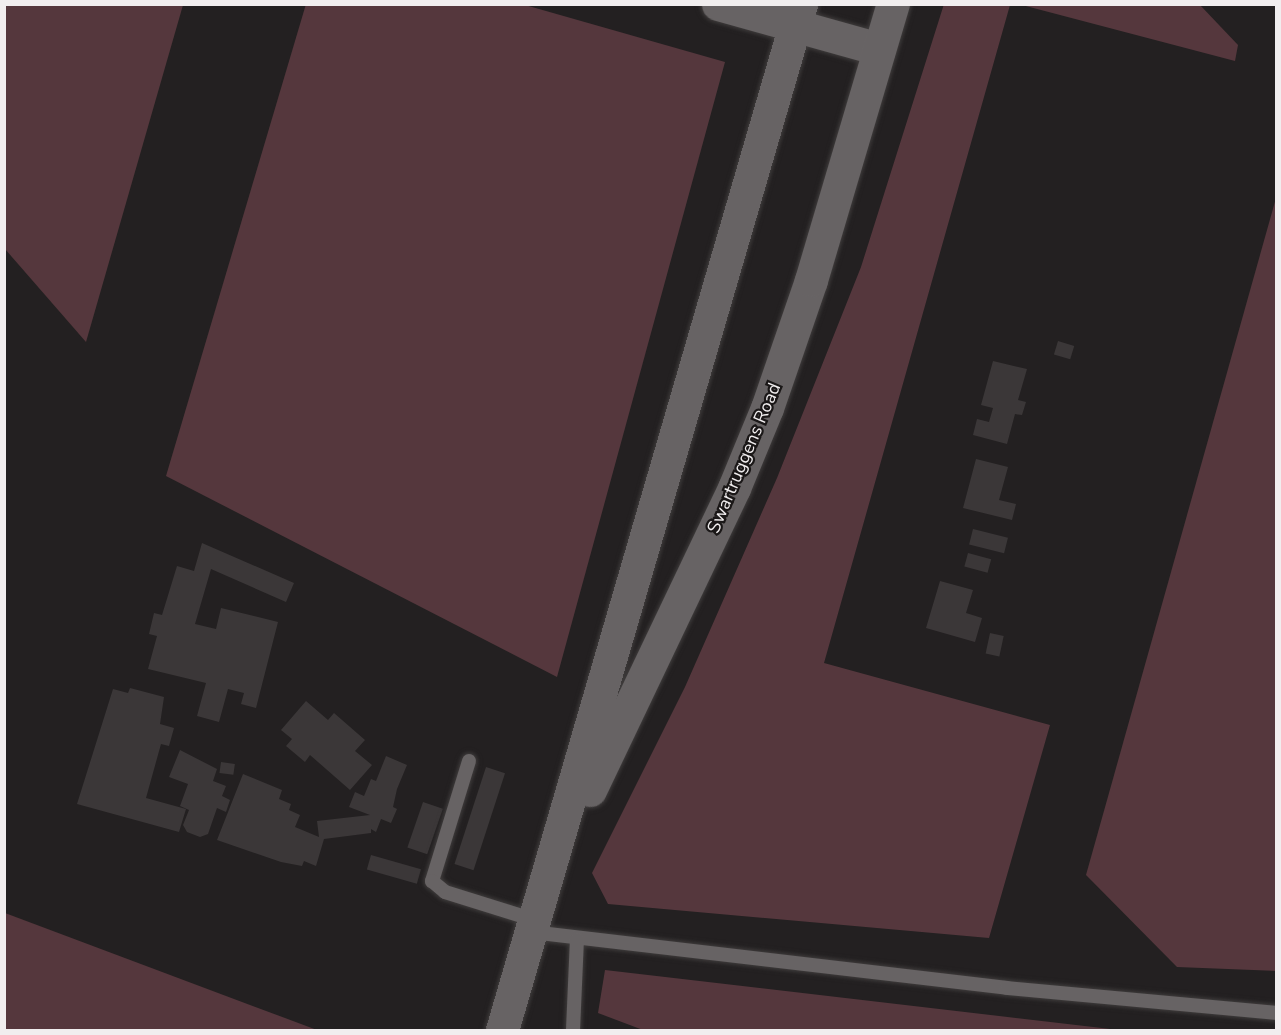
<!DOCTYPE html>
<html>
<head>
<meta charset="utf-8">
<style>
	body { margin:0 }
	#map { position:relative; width:1281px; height:1035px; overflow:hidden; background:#232021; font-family:"Nunito Sans",sans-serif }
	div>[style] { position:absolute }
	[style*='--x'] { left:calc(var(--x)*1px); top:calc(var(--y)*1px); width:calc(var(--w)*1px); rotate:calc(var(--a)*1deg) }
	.green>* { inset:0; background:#55373d }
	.building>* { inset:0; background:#3b3738; transform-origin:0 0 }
	.roads { filter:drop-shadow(0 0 2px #3f3c3c) drop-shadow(0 0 2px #3f3c3c) }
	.lane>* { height:14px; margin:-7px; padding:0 7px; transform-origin:7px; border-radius:7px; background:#676364 }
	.secondary>* { height:33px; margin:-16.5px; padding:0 16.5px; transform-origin:16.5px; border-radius:16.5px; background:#676364 }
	span { translate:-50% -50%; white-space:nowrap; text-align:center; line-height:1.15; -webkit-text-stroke:4.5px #1a1717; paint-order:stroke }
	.street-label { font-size:18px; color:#f1eeef }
	.frame { position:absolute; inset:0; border:6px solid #f1eeef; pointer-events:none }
</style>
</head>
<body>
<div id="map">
	<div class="green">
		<i style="clip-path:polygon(306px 4px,525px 5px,725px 62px,557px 677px,166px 476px)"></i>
		<i style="clip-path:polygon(944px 4px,1010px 5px,824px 663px,1050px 725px,989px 938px,608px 904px,592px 873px,685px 687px,777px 478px,861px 267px)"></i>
		<i style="clip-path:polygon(4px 5px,183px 5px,86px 342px,5px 249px)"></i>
		<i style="clip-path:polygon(1022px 5px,1200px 5px,1238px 45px,1235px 61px)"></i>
		<i style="clip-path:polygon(1276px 198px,1276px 971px,1177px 967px,1086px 875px)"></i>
		<i style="clip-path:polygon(5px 913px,317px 1030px,5px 1030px)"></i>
		<i style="clip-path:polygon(605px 970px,1119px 1030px,643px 1030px,598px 1013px)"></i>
	</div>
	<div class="building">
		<i style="left:1058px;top:341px;width:17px;height:14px;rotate:17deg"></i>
		<i style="clip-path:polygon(993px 361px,1027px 369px,1018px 400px,1026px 402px,1022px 415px,1015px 414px,1007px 444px,973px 435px,977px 419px,989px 422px,993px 408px,981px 405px)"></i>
		<i style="clip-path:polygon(976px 459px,1008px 467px,999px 500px,1016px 504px,1012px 520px,963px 508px)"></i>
		<i style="left:973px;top:529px;width:36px;height:16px;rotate:14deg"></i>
		<i style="clip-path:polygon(202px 543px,294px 583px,286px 602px,211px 569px,195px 624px,216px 629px,221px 608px,278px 622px,256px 708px,241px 704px,244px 693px,228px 689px,219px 722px,197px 716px,206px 683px,148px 669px,157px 636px,149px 634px,154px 613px,162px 615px,177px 566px,194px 571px)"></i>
		<i style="left:968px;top:553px;width:24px;height:14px;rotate:15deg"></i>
		<i style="clip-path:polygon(940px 581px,973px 590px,966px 613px,982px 618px,975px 642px,926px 628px)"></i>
		<i style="left:990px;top:633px;width:14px;height:21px;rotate:12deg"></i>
		<i style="clip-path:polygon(130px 688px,164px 697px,160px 724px,174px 728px,169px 746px,161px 744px,146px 798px,186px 809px,179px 832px,77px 804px,113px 689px,128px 693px)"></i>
		<i style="clip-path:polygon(306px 701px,328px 720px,334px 713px,365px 740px,355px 751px,372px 765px,350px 790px,310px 755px,305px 762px,286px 746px,292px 739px,281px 730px)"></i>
		<i style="clip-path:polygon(180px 750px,217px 769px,213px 781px,226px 786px,222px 796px,230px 800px,226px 812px,217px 808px,208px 834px,200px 837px,187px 832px,183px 825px,189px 810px,180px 806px,188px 784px,169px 777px)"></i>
		<i style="clip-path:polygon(386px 756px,407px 765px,397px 789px,393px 807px,397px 809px,391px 823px,381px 819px,376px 832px,371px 829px,371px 833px,324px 839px,316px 866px,304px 861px,302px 866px,281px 862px,217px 840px,243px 774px,282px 790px,279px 799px,291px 804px,289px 810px,300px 815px,295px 827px,319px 837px,317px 821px,370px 815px,349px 807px,355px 792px,364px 796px,371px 779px,376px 781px)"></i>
		<i style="left:221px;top:762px;width:14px;height:11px;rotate:8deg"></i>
		<i style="left:486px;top:767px;width:20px;height:102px;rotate:18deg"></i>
		<i style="left:423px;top:802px;width:21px;height:48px;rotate:19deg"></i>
		<i style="left:371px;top:855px;width:52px;height:15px;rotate:16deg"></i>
	</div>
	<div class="roads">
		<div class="lane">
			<i style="--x:469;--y:761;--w:126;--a:107.1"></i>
			<i style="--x:432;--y:881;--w:17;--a:40"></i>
			<i style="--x:445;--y:892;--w:94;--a:17.3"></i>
			<i style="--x:532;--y:932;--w:478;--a:6.7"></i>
			<i style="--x:1007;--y:988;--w:270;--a:5.3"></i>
			<i style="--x:573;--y:1030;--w:91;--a:-87.5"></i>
		</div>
		<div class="secondary">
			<i style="--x:718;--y:4;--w:167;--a:15.6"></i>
			<i style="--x:590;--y:790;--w:335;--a:-64.5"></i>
			<i style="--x:734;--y:488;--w:87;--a:-67.6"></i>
			<i style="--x:767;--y:408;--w:135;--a:-71"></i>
			<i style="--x:811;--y:280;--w:288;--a:-73.5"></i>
			<i style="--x:502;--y:1030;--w:1069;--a:-73.75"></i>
		</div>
	</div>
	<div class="street-label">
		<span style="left:744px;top:458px;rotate:-67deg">Swartruggens Road</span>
	</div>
	<div class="frame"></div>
</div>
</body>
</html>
